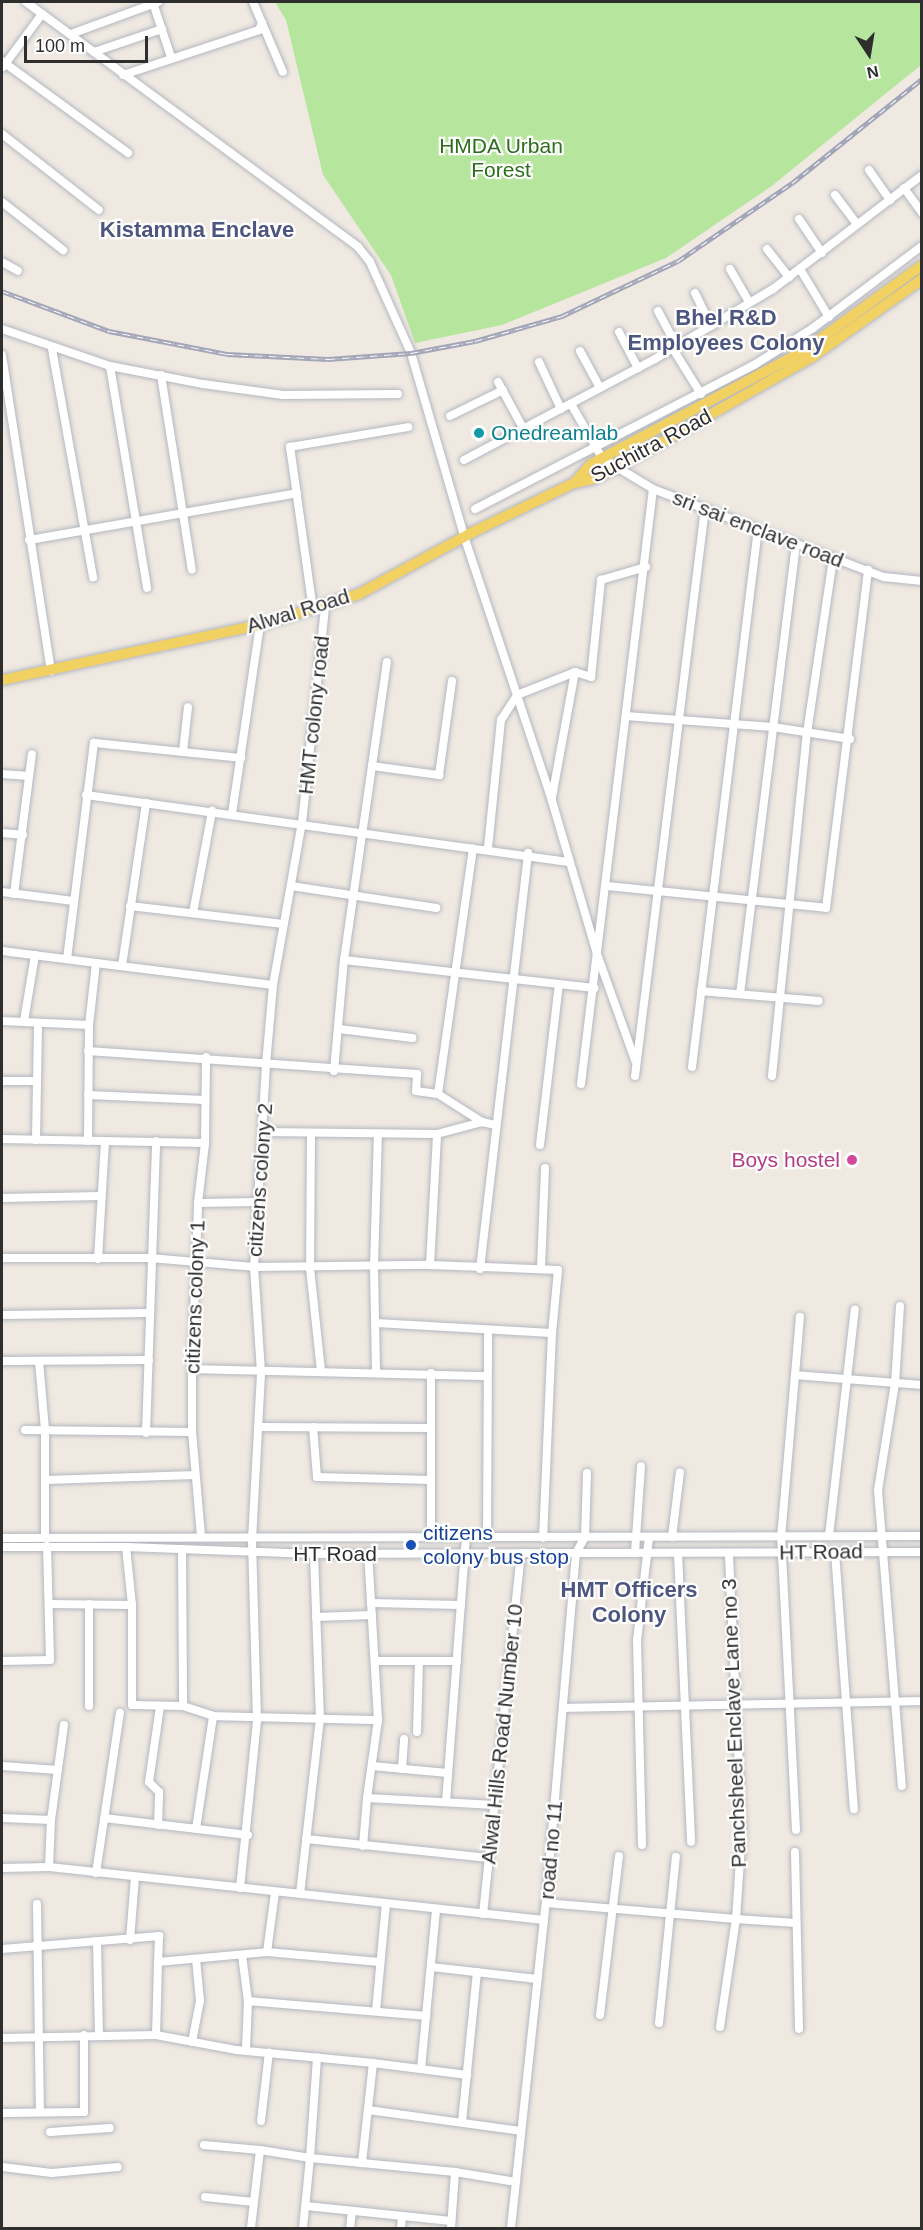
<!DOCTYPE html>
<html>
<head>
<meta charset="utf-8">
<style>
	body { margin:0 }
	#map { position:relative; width:923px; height:2230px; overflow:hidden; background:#efe9e1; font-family:Helvetica,sans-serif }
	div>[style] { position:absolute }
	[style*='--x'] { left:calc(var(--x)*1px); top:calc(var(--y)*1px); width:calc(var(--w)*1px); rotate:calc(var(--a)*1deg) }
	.green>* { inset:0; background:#b6e59e }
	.roads { filter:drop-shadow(0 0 2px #b4b7c1) drop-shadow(0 0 2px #b4b7c1) }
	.minor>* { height:8px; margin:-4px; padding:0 4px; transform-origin:4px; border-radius:4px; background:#fff }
	.major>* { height:10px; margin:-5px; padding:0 5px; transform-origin:5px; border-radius:5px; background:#f2d163 }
	.rail>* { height:4.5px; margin-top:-2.25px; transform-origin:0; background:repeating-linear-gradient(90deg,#fff 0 7px,#a3a6b8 0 14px); box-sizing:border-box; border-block:2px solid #a3a6b8 }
	.dots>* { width:16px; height:16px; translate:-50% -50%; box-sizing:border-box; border:3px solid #fff; border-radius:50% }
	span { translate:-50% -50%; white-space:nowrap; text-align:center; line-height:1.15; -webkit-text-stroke:4.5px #fff; paint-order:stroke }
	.park-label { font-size:21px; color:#2c6e1b }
	.culture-label { font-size:21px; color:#0d838f }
	.left { translate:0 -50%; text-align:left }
	.street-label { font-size:21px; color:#2e2e2e }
	.hotel-label { font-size:21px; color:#b23c85 }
	.right { translate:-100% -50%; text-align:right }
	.transit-label { font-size:21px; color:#164399 }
	.neighbourhood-label { font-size:22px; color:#4d5680; font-weight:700 }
	.frame { position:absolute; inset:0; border:3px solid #2e2e2e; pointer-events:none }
	.north { position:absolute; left:839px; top:24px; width:60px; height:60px; -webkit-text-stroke:4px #fff; paint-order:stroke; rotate:168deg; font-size:16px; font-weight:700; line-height:24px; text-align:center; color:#2e2e2e }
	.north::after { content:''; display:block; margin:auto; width:21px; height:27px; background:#2e2e2e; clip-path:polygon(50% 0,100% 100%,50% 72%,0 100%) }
	.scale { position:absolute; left:24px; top:36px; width:124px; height:27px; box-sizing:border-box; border:3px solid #2e2e2e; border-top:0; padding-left:8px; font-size:18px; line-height:21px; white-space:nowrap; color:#2e2e2e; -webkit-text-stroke:4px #fff; paint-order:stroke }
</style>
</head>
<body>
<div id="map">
	<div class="green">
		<i style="clip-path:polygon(275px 2px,921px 2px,921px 65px,773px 185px,666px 258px,502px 325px,415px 343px,391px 275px,323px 175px,286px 20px)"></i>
	</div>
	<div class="roads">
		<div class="minor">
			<i style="--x:26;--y:2;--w:413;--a:36.4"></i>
			<i style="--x:358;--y:247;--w:19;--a:51"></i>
			<i style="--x:370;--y:262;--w:100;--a:65.7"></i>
			<i style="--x:411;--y:353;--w:191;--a:73.8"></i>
			<i style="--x:464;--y:536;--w:279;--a:71.6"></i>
			<i style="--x:552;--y:801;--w:159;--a:73.6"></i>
			<i style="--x:597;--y:954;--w:113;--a:70.3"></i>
			<i style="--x:153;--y:3;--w:57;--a:71.6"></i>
			<i style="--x:262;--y:23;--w:53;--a:66.8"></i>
			<i style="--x:71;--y:34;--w:93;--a:-20.2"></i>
			<i style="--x:94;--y:52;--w:72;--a:-18.7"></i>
			<i style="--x:2;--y:61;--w:156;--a:36.1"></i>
			<i style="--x:3;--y:67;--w:66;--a:-53.7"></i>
			<i style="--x:123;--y:75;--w:143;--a:-18.3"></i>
			<i style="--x:259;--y:30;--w:8;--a:-67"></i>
			<i style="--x:262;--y:23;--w:23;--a:-113"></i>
			<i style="--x:2;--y:134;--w:123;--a:38.1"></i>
			<i style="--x:869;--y:170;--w:37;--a:55"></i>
			<i style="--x:904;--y:188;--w:31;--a:54"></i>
			<i style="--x:835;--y:195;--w:36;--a:53"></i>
			<i style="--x:2;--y:202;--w:78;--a:38.2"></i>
			<i style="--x:799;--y:219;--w:41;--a:55.9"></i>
			<i style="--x:767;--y:249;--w:36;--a:52"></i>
			<i style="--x:2;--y:262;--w:18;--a:29"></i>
			<i style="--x:730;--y:269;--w:39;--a:60"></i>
			<i style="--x:800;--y:269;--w:56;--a:58.9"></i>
			<i style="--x:695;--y:293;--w:37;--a:64"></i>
			<i style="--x:658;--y:311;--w:40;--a:62"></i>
			<i style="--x:2;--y:329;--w:114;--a:18.9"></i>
			<i style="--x:110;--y:366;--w:95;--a:11"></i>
			<i style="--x:203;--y:384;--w:81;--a:7.8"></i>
			<i style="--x:283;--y:395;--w:115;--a:-0.5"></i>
			<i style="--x:619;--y:332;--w:41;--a:62.2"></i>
			<i style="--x:52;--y:349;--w:232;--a:79.8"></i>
			<i style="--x:673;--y:349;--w:53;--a:58.1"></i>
			<i style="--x:580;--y:351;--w:42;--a:61.6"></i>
			<i style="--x:2;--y:355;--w:320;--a:81.2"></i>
			<i style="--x:539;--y:362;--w:52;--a:64.9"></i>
			<i style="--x:110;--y:366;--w:225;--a:80.5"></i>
			<i style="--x:161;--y:375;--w:197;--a:81"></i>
			<i style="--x:498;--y:382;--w:52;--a:61.5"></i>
			<i style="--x:571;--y:404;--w:62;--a:60.1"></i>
			<i style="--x:602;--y:458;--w:60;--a:31.3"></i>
			<i style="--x:653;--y:489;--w:247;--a:20.9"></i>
			<i style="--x:884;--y:577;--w:38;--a:6"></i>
			<i style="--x:450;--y:416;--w:59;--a:-26.1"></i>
			<i style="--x:464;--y:460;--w:216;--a:-27.9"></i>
			<i style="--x:655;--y:359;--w:137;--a:-30.7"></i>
			<i style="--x:773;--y:289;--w:188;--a:-37.4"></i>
			<i style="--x:475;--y:509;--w:314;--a:-27.3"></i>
			<i style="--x:754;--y:365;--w:70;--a:-32.1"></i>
			<i style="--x:813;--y:328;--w:136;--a:-37"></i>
			<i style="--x:29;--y:540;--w:272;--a:-9.9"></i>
			<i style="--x:313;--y:610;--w:165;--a:-98"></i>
			<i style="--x:290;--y:447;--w:120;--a:-9.6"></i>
			<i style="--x:626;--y:716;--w:147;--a:4.3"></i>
			<i style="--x:773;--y:727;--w:78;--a:8.9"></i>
			<i style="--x:183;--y:752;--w:45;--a:-83.7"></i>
			<i style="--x:372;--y:766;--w:68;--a:7.7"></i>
			<i style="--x:439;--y:775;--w:95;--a:-82.1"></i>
			<i style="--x:2;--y:774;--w:27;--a:4"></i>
			<i style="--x:86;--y:795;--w:487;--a:7.9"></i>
			<i style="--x:552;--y:797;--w:127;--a:-79.6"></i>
			<i style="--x:232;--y:814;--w:191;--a:-81.6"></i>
			<i style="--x:2;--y:833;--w:21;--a:5"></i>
			<i style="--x:488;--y:848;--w:129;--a:-84.2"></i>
			<i style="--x:501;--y:720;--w:30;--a:-57"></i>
			<i style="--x:517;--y:695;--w:62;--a:-21.6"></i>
			<i style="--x:575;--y:672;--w:17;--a:17"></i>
			<i style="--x:591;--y:677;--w:98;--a:-84.1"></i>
			<i style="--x:601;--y:580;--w:47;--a:-16.1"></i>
			<i style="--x:291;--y:886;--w:147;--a:8.6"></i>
			<i style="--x:607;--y:886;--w:220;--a:5.7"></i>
			<i style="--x:826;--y:908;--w:341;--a:-82.9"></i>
			<i style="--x:2;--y:892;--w:72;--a:7.2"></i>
			<i style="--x:14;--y:894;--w:141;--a:-82.7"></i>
			<i style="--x:130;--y:906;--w:154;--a:6.7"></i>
			<i style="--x:193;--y:913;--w:104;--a:-79.4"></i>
			<i style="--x:2;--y:951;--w:95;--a:7.3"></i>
			<i style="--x:96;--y:963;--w:62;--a:96.4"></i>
			<i style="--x:89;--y:1025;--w:116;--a:90.5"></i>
			<i style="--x:67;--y:959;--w:218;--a:-82.9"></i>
			<i style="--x:94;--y:743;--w:148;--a:5.8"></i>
			<i style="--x:344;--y:960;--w:252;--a:6.4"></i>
			<i style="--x:96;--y:963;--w:178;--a:7.1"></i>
			<i style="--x:122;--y:966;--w:165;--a:-81.6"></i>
			<i style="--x:701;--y:991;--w:118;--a:4.8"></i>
			<i style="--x:740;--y:994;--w:453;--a:-82.9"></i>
			<i style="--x:2;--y:1021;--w:87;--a:2.6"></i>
			<i style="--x:24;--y:1021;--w:67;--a:-80.5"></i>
			<i style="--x:339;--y:1029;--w:74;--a:7"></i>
			<i style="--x:88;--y:1051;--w:330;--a:4"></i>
			<i style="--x:417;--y:1074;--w:17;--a:93"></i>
			<i style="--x:416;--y:1091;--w:22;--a:8"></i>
			<i style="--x:438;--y:1094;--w:52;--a:32.5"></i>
			<i style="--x:482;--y:1122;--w:13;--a:13"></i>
			<i style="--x:692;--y:1067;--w:542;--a:-83.01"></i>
			<i style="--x:334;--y:1071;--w:111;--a:-84.9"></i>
			<i style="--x:344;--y:960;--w:301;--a:-81.8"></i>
			<i style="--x:635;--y:1076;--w:572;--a:-82.97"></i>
			<i style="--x:772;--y:1076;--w:345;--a:-84.2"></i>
			<i style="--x:807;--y:733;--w:177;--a:-81.5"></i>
			<i style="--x:2;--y:1081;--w:33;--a:0"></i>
			<i style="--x:581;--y:1084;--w:599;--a:-83.1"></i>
			<i style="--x:438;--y:1094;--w:248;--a:-81.9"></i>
			<i style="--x:88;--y:1095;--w:117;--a:2.4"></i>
			<i style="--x:264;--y:1132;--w:173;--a:0.7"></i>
			<i style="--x:437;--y:1134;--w:47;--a:-14.9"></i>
			<i style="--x:311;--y:1133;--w:135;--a:90.4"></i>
			<i style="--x:310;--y:1268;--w:104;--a:83.9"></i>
			<i style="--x:2;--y:1139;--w:203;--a:1.1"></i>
			<i style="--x:36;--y:1140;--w:117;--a:-89"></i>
			<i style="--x:540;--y:1145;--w:162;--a:-83.3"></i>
			<i style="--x:2;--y:1198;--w:99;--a:-1.2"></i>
			<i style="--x:198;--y:1203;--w:59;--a:-1"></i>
			<i style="--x:2;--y:1258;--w:148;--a:0"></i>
			<i style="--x:150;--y:1258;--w:104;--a:4.9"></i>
			<i style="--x:254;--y:1267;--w:176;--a:-0.7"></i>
			<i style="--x:430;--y:1265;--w:128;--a:2.2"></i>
			<i style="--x:558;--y:1270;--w:63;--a:95.4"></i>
			<i style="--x:552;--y:1333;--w:205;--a:92.5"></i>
			<i style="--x:98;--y:1259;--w:118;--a:-86.6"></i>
			<i style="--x:430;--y:1265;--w:131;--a:-86.9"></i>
			<i style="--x:541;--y:1268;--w:100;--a:-87.7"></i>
			<i style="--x:480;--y:1269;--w:419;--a:-83.4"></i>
			<i style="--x:900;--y:1306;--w:77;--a:93.7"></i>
			<i style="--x:895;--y:1383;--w:108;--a:99"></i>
			<i style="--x:878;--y:1490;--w:297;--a:85.4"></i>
			<i style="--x:2;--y:1315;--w:147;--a:-0.8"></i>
			<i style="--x:376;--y:1323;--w:176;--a:3.3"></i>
			<i style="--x:2;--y:1361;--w:147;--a:-0.4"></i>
			<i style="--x:39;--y:1361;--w:68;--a:85"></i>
			<i style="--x:45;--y:1429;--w:108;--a:90"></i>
			<i style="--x:192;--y:1369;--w:295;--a:1.4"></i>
			<i style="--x:376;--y:1371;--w:105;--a:-91.1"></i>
			<i style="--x:374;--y:1266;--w:132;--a:-88.3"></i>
			<i style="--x:795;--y:1375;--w:127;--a:4.5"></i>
			<i style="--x:259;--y:1427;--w:171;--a:0.3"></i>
			<i style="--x:313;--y:1427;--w:50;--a:85.4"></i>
			<i style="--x:317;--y:1477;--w:114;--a:1.5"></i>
			<i style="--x:25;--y:1430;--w:167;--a:0.7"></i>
			<i style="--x:146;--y:1433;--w:292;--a:-88"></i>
			<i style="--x:46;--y:1480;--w:149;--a:-1.9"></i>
			<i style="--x:201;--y:1536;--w:104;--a:-94.9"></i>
			<i style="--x:192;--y:1432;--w:63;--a:-90"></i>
			<i style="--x:192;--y:1369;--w:166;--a:-87.9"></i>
			<i style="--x:198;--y:1203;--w:60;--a:-83.3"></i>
			<i style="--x:205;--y:1143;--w:86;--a:-89.3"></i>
			<i style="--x:829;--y:1536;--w:228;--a:-83.5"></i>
			<i style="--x:672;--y:1537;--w:65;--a:-83"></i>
			<i style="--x:2;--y:1538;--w:920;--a:-0.12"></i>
			<i style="--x:431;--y:1538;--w:165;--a:-90"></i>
			<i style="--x:487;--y:1538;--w:207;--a:-89.7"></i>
			<i style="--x:2;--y:1547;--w:124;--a:0"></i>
			<i style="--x:126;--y:1547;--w:188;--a:2.1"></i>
			<i style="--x:314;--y:1554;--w:608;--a:-0.19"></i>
			<i style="--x:126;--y:1547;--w:58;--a:84.1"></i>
			<i style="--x:132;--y:1605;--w:100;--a:90"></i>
			<i style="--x:132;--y:1705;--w:51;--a:1.1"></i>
			<i style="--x:183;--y:1706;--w:32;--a:18"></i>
			<i style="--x:182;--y:1549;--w:157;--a:89.6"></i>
			<i style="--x:635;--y:1552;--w:86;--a:-86"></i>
			<i style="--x:835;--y:1552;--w:258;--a:85.8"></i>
			<i style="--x:678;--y:1553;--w:289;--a:87.4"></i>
			<i style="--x:371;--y:1603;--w:90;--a:1.3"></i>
			<i style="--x:49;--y:1604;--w:83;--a:0.7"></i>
			<i style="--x:89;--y:1604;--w:102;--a:90"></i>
			<i style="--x:316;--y:1617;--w:56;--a:-2"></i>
			<i style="--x:2;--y:1661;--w:48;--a:-1.2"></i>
			<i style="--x:50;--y:1660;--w:114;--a:-91.5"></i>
			<i style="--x:375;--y:1661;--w:82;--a:0"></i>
			<i style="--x:564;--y:1708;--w:358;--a:-1.1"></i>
			<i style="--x:417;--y:1732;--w:71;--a:-88.4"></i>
			<i style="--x:2;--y:1766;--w:56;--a:4.1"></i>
			<i style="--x:372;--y:1766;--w:76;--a:5.3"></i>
			<i style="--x:402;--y:1769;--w:30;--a:-86"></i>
			<i style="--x:367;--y:1798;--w:79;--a:-82"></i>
			<i style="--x:378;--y:1720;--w:167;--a:-93.4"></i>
			<i style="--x:446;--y:1802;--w:265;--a:-85.7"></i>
			<i style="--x:2;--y:1818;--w:49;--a:2.3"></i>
			<i style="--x:104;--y:1818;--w:145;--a:6.7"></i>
			<i style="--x:158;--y:1825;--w:33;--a:-88"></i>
			<i style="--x:159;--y:1792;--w:14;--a:-135"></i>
			<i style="--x:149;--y:1782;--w:76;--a:-81.7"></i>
			<i style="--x:196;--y:1829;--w:114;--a:-81.4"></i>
			<i style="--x:213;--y:1716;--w:165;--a:1.4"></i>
			<i style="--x:796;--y:1830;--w:292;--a:-92.9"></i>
			<i style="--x:781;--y:1538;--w:222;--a:-85.1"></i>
			<i style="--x:306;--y:1839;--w:184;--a:5.9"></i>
			<i style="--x:642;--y:1845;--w:204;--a:-91.4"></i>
			<i style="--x:637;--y:1641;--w:105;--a:-83.4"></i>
			<i style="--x:363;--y:1846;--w:48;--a:-85.2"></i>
			<i style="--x:367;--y:1798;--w:128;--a:3.1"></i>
			<i style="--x:795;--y:1852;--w:177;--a:88.7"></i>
			<i style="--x:49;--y:1867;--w:47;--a:-87.6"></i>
			<i style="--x:51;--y:1820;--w:96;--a:-82.2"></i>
			<i style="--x:2;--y:1868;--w:47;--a:-1.2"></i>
			<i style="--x:49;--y:1867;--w:498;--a:6.1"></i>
			<i style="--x:96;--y:1873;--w:162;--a:-81.5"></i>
			<i style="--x:240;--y:1888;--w:169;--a:-84.2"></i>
			<i style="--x:257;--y:1720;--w:180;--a:-91.6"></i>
			<i style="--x:252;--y:1540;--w:168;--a:-86.9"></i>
			<i style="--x:261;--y:1372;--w:105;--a:-93.8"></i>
			<i style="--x:254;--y:1267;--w:203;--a:-86.6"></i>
			<i style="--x:266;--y:1064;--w:79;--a:-84.9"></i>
			<i style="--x:273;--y:985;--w:165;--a:-79.9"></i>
			<i style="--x:302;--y:823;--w:218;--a:-83.9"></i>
			<i style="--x:300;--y:1894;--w:176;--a:-83.5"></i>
			<i style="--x:320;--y:1719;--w:165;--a:-92.1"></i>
			<i style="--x:546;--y:1903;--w:191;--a:4.8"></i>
			<i style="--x:736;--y:1919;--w:87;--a:-86.1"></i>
			<i style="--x:742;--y:1832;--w:279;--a:-92.7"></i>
			<i style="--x:37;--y:1904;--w:208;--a:89.2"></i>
			<i style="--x:483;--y:1914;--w:363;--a:-84"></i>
			<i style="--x:130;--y:1940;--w:63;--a:-85.5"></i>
			<i style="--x:97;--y:1941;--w:94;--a:88.8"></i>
			<i style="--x:2;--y:1949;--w:158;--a:-4.7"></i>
			<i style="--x:159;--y:1936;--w:26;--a:92"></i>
			<i style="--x:158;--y:1962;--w:109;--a:-5.2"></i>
			<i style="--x:267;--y:1952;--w:113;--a:5.1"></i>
			<i style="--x:267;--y:1952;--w:60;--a:-82.3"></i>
			<i style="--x:242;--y:1955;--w:46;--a:82.6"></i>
			<i style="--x:248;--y:2001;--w:47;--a:92.4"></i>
			<i style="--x:431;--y:1967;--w:107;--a:6.5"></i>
			<i style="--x:248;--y:2001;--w:179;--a:4.8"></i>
			<i style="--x:376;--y:2011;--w:107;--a:-84.7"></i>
			<i style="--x:600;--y:2015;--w:160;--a:-83.2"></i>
			<i style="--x:659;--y:2023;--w:167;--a:-84.2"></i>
			<i style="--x:720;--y:2027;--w:109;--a:-81.6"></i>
			<i style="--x:736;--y:1919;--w:60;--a:3.8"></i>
			<i style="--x:156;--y:2035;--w:73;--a:-88.4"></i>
			<i style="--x:2;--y:2038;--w:154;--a:-1.1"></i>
			<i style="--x:156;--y:2035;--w:81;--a:10.6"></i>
			<i style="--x:236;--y:2050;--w:138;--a:5.4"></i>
			<i style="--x:373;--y:2063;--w:101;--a:96.3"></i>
			<i style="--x:192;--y:2042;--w:42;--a:-79"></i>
			<i style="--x:200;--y:2001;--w:42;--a:-95.4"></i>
			<i style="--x:373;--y:2063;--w:95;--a:7.3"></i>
			<i style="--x:421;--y:2069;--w:161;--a:-84.6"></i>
			<i style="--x:368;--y:2110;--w:154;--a:7.8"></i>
			<i style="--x:2;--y:2113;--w:82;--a:-0.7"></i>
			<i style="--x:84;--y:2112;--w:77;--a:-90"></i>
			<i style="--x:261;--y:2121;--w:69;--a:-83.4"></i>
			<i style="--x:462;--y:2122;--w:151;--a:-84.3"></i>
			<i style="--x:50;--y:2132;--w:60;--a:-3.8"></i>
			<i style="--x:204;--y:2145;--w:56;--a:5.1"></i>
			<i style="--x:260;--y:2150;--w:79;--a:96.6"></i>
			<i style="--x:260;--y:2150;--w:51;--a:9.1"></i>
			<i style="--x:310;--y:2158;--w:101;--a:-86"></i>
			<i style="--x:2;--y:2167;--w:50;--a:6.8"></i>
			<i style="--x:52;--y:2173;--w:66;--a:-5.2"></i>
			<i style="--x:205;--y:2197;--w:49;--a:5.8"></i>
			<i style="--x:306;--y:2206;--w:146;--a:5.9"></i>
			<i style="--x:303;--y:2228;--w:70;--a:-84.3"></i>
			<i style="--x:310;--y:2158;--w:146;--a:5.5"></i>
			<i style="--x:455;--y:2172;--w:62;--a:9.3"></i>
			<i style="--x:350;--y:2228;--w:17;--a:-83"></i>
			<i style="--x:401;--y:2228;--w:12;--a:-85"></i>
			<i style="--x:451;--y:2228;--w:56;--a:-85.9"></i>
			<i style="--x:511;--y:2228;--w:327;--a:-83.9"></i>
			<i style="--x:546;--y:1903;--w:351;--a:-85.1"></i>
			<i style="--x:576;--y:1553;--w:18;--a:-61"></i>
			<i style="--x:585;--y:1537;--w:64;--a:-88.2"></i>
		</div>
		<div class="major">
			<i style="--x:574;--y:483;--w:25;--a:-48"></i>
			<i style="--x:591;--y:464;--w:239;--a:-28"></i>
			<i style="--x:802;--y:352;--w:148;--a:-35.9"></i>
			<i style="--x:2;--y:680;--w:271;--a:-12.1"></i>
			<i style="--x:267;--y:623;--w:96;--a:-17.5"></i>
			<i style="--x:359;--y:594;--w:130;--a:-28.5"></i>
			<i style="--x:473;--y:532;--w:112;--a:-25.9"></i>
			<i style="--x:574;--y:483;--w:19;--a:-12"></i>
			<i style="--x:593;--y:479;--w:25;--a:-26"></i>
			<i style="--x:616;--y:468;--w:225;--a:-29.5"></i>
			<i style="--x:812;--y:357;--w:135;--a:-35.3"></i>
		</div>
	</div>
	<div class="rail">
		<i style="--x:2;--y:291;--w:114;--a:20.5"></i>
		<i style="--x:109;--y:331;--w:120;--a:11"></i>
		<i style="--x:227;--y:354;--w:101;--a:2.8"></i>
		<i style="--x:328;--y:359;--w:83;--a:-4.1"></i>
		<i style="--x:411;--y:353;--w:65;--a:-10.6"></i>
		<i style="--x:475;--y:341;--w:91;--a:-16"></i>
		<i style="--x:562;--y:316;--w:128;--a:-25.4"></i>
		<i style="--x:678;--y:261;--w:138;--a:-34.4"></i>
		<i style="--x:792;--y:183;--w:166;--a:-38.7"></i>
	</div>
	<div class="dots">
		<i style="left:479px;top:433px;background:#0f9aa8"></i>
		<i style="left:852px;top:1160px;background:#d1479c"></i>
		<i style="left:411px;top:1545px;background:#1a4fb4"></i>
	</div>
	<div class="park-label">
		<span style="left:501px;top:158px">HMDA Urban<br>Forest</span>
	</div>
	<div class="culture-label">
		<span class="left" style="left:491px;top:433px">Onedreamlab</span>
	</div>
	<div class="street-label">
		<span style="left:651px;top:446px;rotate:-28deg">Suchitra Road</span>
		<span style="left:758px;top:529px;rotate:21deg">sri sai enclave road</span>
		<span style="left:298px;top:611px;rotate:-17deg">Alwal Road</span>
		<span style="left:314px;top:715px;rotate:-84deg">HMT colony road</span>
		<span style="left:260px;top:1180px;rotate:-86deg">citizens colony 2</span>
		<span style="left:195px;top:1297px;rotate:-88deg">citizens colony 1</span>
		<span style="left:821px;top:1552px;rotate:-1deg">HT Road</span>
		<span style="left:335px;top:1554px">HT Road</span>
		<span style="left:734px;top:1723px;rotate:-92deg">Panchsheel Enclave Lane no 3</span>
		<span style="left:502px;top:1734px;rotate:-84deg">Alwal Hills Road Number 10</span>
		<span style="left:551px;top:1850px;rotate:-85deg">road no 11</span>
	</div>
	<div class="hotel-label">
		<span class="right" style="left:840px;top:1160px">Boys hostel</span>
	</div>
	<div class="transit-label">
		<span class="left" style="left:423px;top:1545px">citizens<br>colony bus stop</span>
	</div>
	<div class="neighbourhood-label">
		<span style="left:197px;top:230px">Kistamma Enclave</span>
		<span style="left:726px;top:330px">Bhel R&amp;D<br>Employees Colony</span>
		<span style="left:629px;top:1602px">HMT Officers<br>Colony</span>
	</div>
	<div class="frame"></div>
	<div class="north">N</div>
	<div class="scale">100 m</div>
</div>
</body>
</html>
